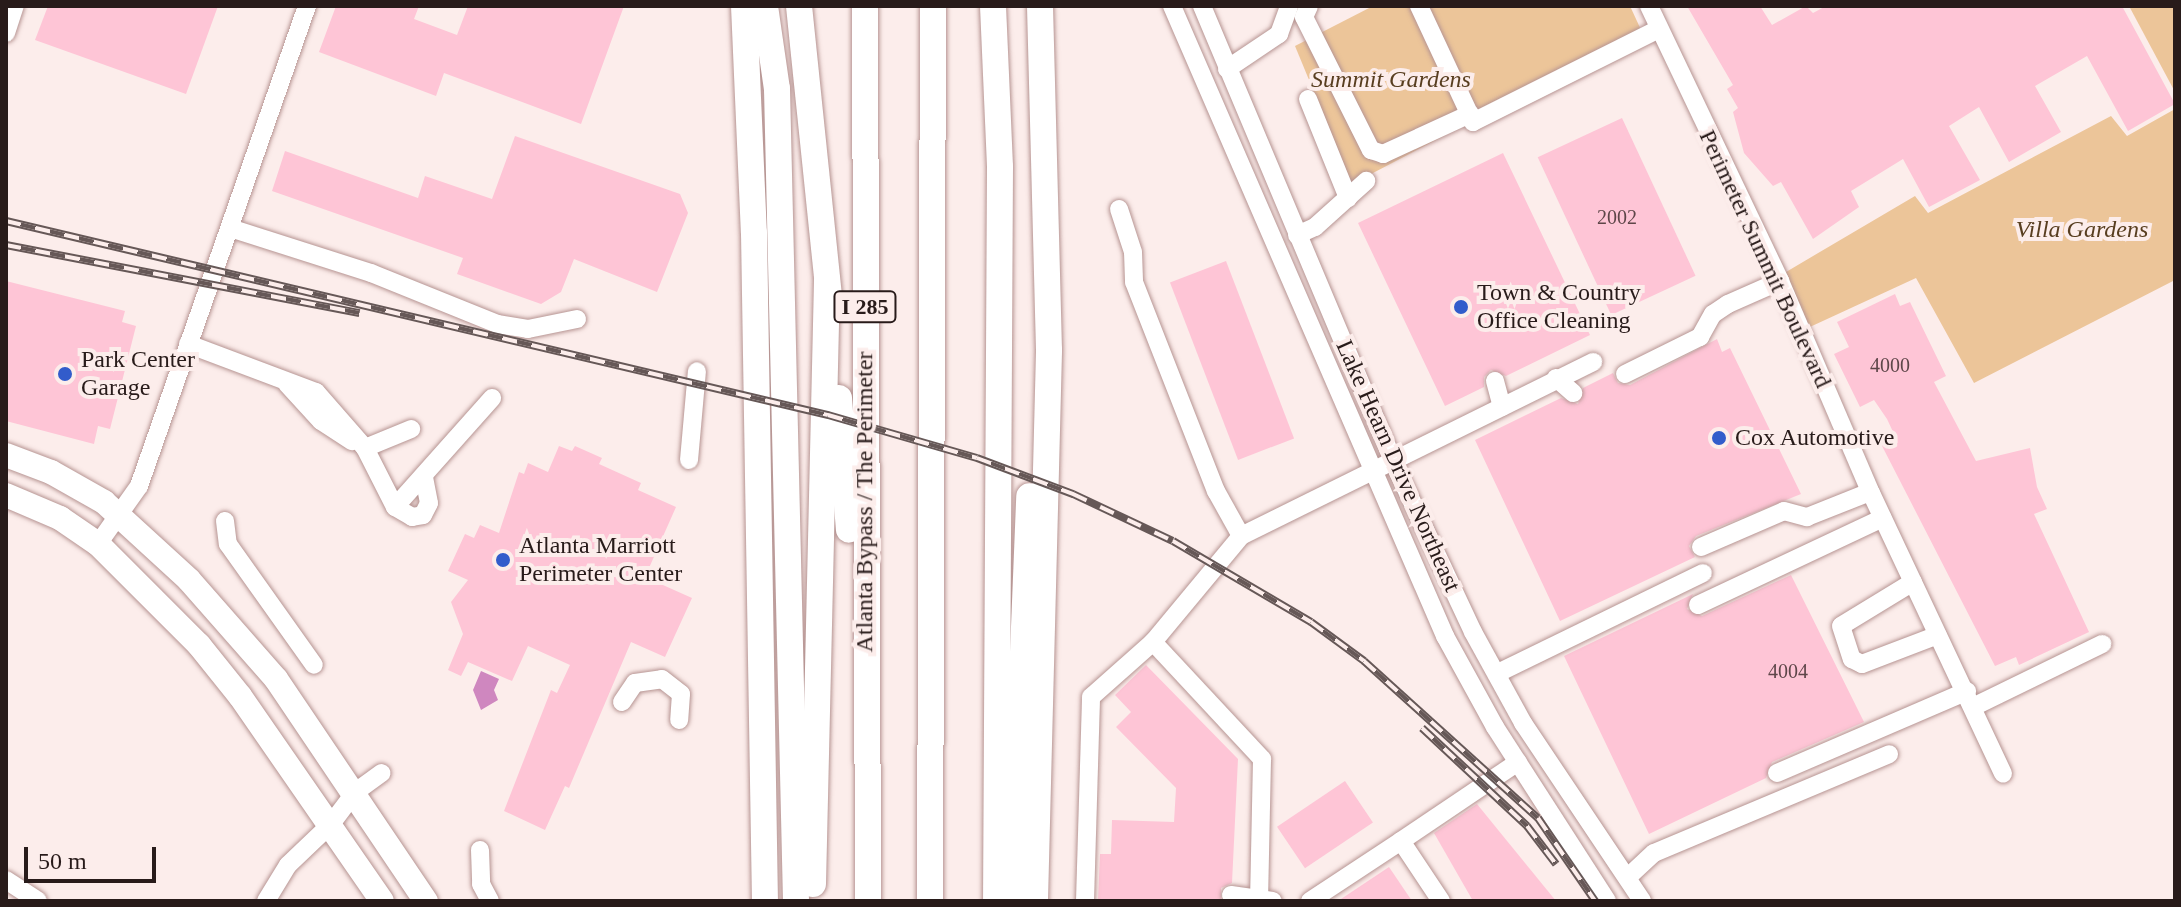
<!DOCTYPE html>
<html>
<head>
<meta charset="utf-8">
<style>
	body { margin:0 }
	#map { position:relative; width:2181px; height:907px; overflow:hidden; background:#fcedeb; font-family:Georgia,serif }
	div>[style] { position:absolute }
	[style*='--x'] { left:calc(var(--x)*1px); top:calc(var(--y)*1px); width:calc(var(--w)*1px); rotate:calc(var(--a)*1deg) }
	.green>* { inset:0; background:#ecc599 }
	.water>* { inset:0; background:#cf87bf }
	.building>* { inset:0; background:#fec5d6; transform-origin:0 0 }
	.roads { filter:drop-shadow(0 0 2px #b69492) drop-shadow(0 0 2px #b69492) }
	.minor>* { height:18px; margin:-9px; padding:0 9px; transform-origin:9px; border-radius:9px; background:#fff }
	.major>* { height:24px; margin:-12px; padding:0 12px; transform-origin:12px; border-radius:12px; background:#fff }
	.highway>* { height:26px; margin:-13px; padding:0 13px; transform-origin:13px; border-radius:13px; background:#fff }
	.rail>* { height:8px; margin-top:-4px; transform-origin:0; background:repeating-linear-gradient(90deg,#fcedeb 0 15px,#665857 0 30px); box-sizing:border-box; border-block:2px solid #665857 }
	.dots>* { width:22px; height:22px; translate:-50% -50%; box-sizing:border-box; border:4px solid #fcedeb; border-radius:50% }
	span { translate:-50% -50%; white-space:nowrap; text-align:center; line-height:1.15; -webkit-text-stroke:8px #fcedeb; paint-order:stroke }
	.number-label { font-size:20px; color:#5e4649 }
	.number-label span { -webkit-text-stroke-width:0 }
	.shield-label span { padding:2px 6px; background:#fcedeb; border:2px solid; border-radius:6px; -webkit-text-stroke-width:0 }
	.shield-label { font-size:22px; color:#281b1a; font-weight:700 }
	.park-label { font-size:24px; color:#583e20; font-style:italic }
	.street-label { font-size:24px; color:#281b1a }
	.poi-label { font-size:24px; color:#281b1a }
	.left { translate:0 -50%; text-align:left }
	.frame { position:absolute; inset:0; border:8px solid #281b1a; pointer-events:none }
	.scale { position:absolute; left:24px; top:847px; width:132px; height:36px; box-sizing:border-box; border:4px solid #281b1a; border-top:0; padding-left:10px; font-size:24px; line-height:28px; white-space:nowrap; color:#281b1a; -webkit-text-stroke:6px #fcedeb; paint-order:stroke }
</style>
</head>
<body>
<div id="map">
	<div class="green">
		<i style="clip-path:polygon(1373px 6px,1630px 6px,1642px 32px,1352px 184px,1295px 46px)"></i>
		<i style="clip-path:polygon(2129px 6px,2175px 6px,2175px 92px)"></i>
		<i style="clip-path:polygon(2175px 109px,2175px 280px,1974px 383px,1916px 278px,1799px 332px,1774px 279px,1915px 196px,1928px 213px,2111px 116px,2127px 136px)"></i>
	</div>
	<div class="water">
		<i style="clip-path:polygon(481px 671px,499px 679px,494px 690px,498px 700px,481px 710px,473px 690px)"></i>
	</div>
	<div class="building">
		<i style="clip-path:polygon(48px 6px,218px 6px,186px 94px,35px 40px)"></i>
		<i style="clip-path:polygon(336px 6px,419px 6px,414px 19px,457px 35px,468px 6px,624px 6px,581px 124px,444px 73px,436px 96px,319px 52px)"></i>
		<i style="clip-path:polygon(1687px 6px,1760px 6px,1772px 25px,1806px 6px,1813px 13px,1826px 6px,2122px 6px,2175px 104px,2128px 131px,2087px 56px,2035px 86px,2061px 132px,2009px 162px,1979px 107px,1949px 126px,1980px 180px,1929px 207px,1903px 159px,1851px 191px,1859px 207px,1813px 239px,1781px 182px,1773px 186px,1744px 153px,1733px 112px,1738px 108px,1727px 89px,1733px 85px)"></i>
		<i style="left:1622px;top:118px;width:174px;height:93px;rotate:65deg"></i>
		<i style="clip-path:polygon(515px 136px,680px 194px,688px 213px,657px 292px,574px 259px,561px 292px,541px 304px,457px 274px,463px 258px,272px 191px,285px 151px,418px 198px,425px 176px,492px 199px)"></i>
		<i style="clip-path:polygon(1503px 153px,1590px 335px,1506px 376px,1491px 370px,1484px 377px,1484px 387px,1445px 406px,1358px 223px)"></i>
		<i style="left:1226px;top:261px;width:190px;height:60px;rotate:69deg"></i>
		<i style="clip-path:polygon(6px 281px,125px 311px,122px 322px,136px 326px,110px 429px,98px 426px,94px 444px,6px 421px)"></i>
		<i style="clip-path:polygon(1895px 294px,1900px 306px,1910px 302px,1946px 376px,1934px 382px,1976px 461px,2030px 448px,2037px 487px,2047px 509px,2034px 514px,2089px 632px,2019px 665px,2016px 657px,1995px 666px,1880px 442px,1895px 436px,1887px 419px,1874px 400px,1860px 407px,1834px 354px,1849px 347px,1837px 322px)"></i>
		<i style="clip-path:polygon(1717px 339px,1722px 352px,1730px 348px,1801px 494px,1696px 536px,1689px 546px,1695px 557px,1560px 621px,1475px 440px,1561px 398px,1578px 404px,1583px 388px,1613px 373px,1618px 383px,1630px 385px)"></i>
		<i style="clip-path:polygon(559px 446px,572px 451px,575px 446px,602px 458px,599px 464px,641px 483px,638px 490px,676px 507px,645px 577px,692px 598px,665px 657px,631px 642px,569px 788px,565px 786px,545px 830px,504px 811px,551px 690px,557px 693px,570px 665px,528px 646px,512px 681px,468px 662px,461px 676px,448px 670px,463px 634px,451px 602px,468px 580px,448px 571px,465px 534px,474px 538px,480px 525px,499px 533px,519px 472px,524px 474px,528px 463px,548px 472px)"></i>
		<i style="clip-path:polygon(1791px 575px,1864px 722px,1772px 762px,1766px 778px,1649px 834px,1564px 656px,1693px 594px,1687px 609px,1702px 616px)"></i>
		<i style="clip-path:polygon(1146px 665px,1238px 759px,1232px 883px,1221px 888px,1221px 901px,1098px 901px,1100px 854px,1111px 854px,1112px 820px,1174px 822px,1176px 788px,1116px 727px,1131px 712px,1115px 695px)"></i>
		<i style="left:1345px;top:781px;width:50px;height:82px;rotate:56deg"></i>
		<i style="clip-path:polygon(1477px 804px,1556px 901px,1473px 901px,1434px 833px)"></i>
		<i style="clip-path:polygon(1389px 867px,1412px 901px,1338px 901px)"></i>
	</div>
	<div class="roads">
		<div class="minor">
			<i style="--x:1172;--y:6;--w:687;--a:66.57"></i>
			<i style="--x:1445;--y:636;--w:104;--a:61.2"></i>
			<i style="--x:1495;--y:727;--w:207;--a:57.2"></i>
			<i style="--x:1202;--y:6;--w:491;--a:67.2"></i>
			<i style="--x:1392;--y:459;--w:191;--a:64.9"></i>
			<i style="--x:1473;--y:632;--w:104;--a:61.2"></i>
			<i style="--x:1523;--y:723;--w:214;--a:56.2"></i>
			<i style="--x:1309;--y:6;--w:12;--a:114"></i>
			<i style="--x:1304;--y:17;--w:149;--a:63.3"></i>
			<i style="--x:1371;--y:150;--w:13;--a:18"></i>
			<i style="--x:1383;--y:154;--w:96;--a:-24.7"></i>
			<i style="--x:1419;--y:6;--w:128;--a:65"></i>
			<i style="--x:1473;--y:122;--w:208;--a:-26.6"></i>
			<i style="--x:1649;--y:6;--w:305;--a:64.5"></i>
			<i style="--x:1780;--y:281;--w:231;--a:66.8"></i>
			<i style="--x:1871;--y:493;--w:310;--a:64.8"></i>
			<i style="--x:6;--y:33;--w:28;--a:-72"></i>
			<i style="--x:1227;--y:69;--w:63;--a:-33.9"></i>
			<i style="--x:1279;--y:34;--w:30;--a:-70"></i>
			<i style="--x:1308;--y:99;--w:107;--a:68"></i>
			<i style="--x:1119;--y:209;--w:45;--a:72"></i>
			<i style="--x:1133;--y:252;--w:30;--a:88"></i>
			<i style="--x:1134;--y:282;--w:225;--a:68.6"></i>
			<i style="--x:1216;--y:491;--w:51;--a:60.9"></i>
			<i style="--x:230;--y:228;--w:148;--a:17.7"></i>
			<i style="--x:371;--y:273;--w:136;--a:22"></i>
			<i style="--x:497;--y:324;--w:31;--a:9"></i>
			<i style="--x:528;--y:329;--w:50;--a:-11.5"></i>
			<i style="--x:1297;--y:235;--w:20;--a:-24"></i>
			<i style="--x:1315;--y:227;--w:69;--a:-42"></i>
			<i style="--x:188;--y:344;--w:137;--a:20.6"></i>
			<i style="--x:316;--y:392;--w:74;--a:48.8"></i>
			<i style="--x:365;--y:448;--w:66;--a:63"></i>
			<i style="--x:395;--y:507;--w:20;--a:30"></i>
			<i style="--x:412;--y:517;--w:11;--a:-10"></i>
			<i style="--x:423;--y:515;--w:13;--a:-63"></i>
			<i style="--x:429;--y:503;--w:25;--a:-101"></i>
			<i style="--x:1625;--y:374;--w:84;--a:-26.3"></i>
			<i style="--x:1700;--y:337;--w:26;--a:-61"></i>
			<i style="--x:1713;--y:314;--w:18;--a:-34"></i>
			<i style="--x:1728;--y:304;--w:57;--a:-23.9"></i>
			<i style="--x:1556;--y:378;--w:23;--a:41"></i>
			<i style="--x:1495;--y:381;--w:27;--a:75"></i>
			<i style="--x:287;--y:384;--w:50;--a:47.4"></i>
			<i style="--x:321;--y:421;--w:37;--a:33"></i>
			<i style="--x:365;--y:448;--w:50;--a:-22.4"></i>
			<i style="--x:689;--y:460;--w:89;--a:-84.9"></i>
			<i style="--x:395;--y:507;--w:146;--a:-48.3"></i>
			<i style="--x:225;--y:521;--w:23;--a:83"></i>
			<i style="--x:228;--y:544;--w:148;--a:54.6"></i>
			<i style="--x:98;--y:544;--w:71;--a:-54.7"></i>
			<i style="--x:139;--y:486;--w:509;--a:-70.71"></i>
			<i style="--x:1701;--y:547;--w:90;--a:-23.4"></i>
			<i style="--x:1784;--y:511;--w:24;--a:15"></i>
			<i style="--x:1807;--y:517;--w:68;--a:-21.6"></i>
			<i style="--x:1913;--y:582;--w:84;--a:148.6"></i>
			<i style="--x:1841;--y:626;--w:35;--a:72"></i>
			<i style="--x:1852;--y:659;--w:11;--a:27"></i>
			<i style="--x:1862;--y:664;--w:81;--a:-20.9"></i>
			<i style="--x:1698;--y:605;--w:204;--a:-25.2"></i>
			<i style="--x:1153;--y:642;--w:160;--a:47"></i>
			<i style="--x:1262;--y:759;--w:142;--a:91.2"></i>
			<i style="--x:1498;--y:673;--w:228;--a:-26"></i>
			<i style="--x:622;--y:702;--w:23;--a:-56"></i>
			<i style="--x:635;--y:683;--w:27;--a:-8"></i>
			<i style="--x:662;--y:679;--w:24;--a:38"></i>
			<i style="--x:681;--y:694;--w:26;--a:94"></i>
			<i style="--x:1973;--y:707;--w:144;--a:-26"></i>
			<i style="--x:1777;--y:773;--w:207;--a:-23.3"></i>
			<i style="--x:480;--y:850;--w:34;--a:88"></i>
			<i style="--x:481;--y:884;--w:19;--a:62"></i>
			<i style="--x:1628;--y:877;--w:35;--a:-43"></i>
			<i style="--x:1654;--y:853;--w:255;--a:-22.8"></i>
			<i style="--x:6;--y:880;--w:38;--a:33"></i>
			<i style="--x:1231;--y:895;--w:42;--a:8.1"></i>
			<i style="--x:266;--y:901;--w:42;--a:-58.6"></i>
			<i style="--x:288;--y:865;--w:59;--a:-43.6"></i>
			<i style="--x:331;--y:824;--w:39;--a:-53"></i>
			<i style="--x:354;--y:793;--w:34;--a:-36"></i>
			<i style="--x:1085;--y:901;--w:204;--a:-88.3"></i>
			<i style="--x:1091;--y:697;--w:83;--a:-41.6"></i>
			<i style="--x:1153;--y:642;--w:138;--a:-50.3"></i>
			<i style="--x:1241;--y:536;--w:393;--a:-26.3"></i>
			<i style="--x:1310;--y:901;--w:109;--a:-33.4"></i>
			<i style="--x:1441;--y:901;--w:72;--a:-123.7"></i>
			<i style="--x:1401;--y:841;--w:141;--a:-34"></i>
		</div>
		<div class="major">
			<i style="--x:6;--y:455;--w:48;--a:20.7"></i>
			<i style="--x:51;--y:472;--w:61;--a:29.5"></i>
			<i style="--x:104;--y:502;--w:115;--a:42.5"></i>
			<i style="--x:189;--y:580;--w:132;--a:48.7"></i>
			<i style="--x:276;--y:679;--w:268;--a:56"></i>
			<i style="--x:6;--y:495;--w:59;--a:23.1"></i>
			<i style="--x:60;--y:518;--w:46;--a:34.4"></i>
			<i style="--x:98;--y:544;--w:143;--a:45"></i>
			<i style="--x:199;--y:645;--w:65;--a:51.2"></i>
			<i style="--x:240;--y:696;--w:249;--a:55.3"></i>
		</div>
		<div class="highway">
			<i style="--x:744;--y:6;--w:227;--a:87.5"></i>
			<i style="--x:754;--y:233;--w:668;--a:89.06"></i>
			<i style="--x:765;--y:6;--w:84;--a:81.8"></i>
			<i style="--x:777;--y:89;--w:812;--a:88.66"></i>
			<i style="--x:799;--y:6;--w:291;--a:84.1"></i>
			<i style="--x:865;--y:6;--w:895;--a:89.81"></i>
			<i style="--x:993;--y:6;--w:161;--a:87.5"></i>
			<i style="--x:1000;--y:167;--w:734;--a:90.31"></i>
			<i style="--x:839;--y:398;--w:132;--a:85.7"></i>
			<i style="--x:813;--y:884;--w:605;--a:-88.67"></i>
			<i style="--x:930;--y:901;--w:895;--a:-89.81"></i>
			<i style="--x:1013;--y:901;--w:405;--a:-87.7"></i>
			<i style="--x:1035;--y:901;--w:551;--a:-88.54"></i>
			<i style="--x:1049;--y:350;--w:344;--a:-91.5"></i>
		</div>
	</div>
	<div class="rail">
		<i style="--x:6;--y:221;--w:845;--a:13.28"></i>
		<i style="--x:828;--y:415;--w:155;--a:16.1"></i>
		<i style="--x:977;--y:458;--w:103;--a:20.6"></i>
		<i style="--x:1073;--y:494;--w:110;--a:25.2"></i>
		<i style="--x:1173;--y:541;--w:160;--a:30.4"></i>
		<i style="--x:1311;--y:622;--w:66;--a:36.3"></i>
		<i style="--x:1364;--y:661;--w:234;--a:42.1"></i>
		<i style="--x:1538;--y:818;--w:101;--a:55.5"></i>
		<i style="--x:6;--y:245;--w:360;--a:10.9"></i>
		<i style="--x:1422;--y:728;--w:144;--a:43"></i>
		<i style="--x:1527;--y:826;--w:48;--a:52.7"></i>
	</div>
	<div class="dots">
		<i style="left:1461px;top:307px;background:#325ccb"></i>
		<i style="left:65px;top:374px;background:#325ccb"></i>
		<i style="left:1719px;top:438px;background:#325ccb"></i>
		<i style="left:503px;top:560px;background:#325ccb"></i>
	</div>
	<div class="number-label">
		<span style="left:1617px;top:217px">2002</span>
		<span style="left:1890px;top:365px">4000</span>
		<span style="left:1788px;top:671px">4004</span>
	</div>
	<div class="shield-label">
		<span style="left:865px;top:307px">I 285</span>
	</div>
	<div class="park-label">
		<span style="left:1391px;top:80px">Summit Gardens</span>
		<span style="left:2082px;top:230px">Villa Gardens</span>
	</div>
	<div class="street-label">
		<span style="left:1765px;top:259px;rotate:65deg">Perimeter Summit Boulevard</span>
		<span style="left:1398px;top:466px;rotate:66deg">Lake Hearn Drive Northeast</span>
		<span style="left:865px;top:502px;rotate:-90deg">Atlanta Bypass / The Perimeter</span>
	</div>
	<div class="poi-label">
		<span class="left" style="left:1477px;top:307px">Town &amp; Country<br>Office Cleaning</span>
		<span class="left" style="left:81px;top:374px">Park Center<br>Garage</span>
		<span class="left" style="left:1735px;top:438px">Cox Automotive</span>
		<span class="left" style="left:519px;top:560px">Atlanta Marriott<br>Perimeter Center</span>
	</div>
	<div class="frame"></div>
	<div class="scale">50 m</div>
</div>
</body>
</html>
